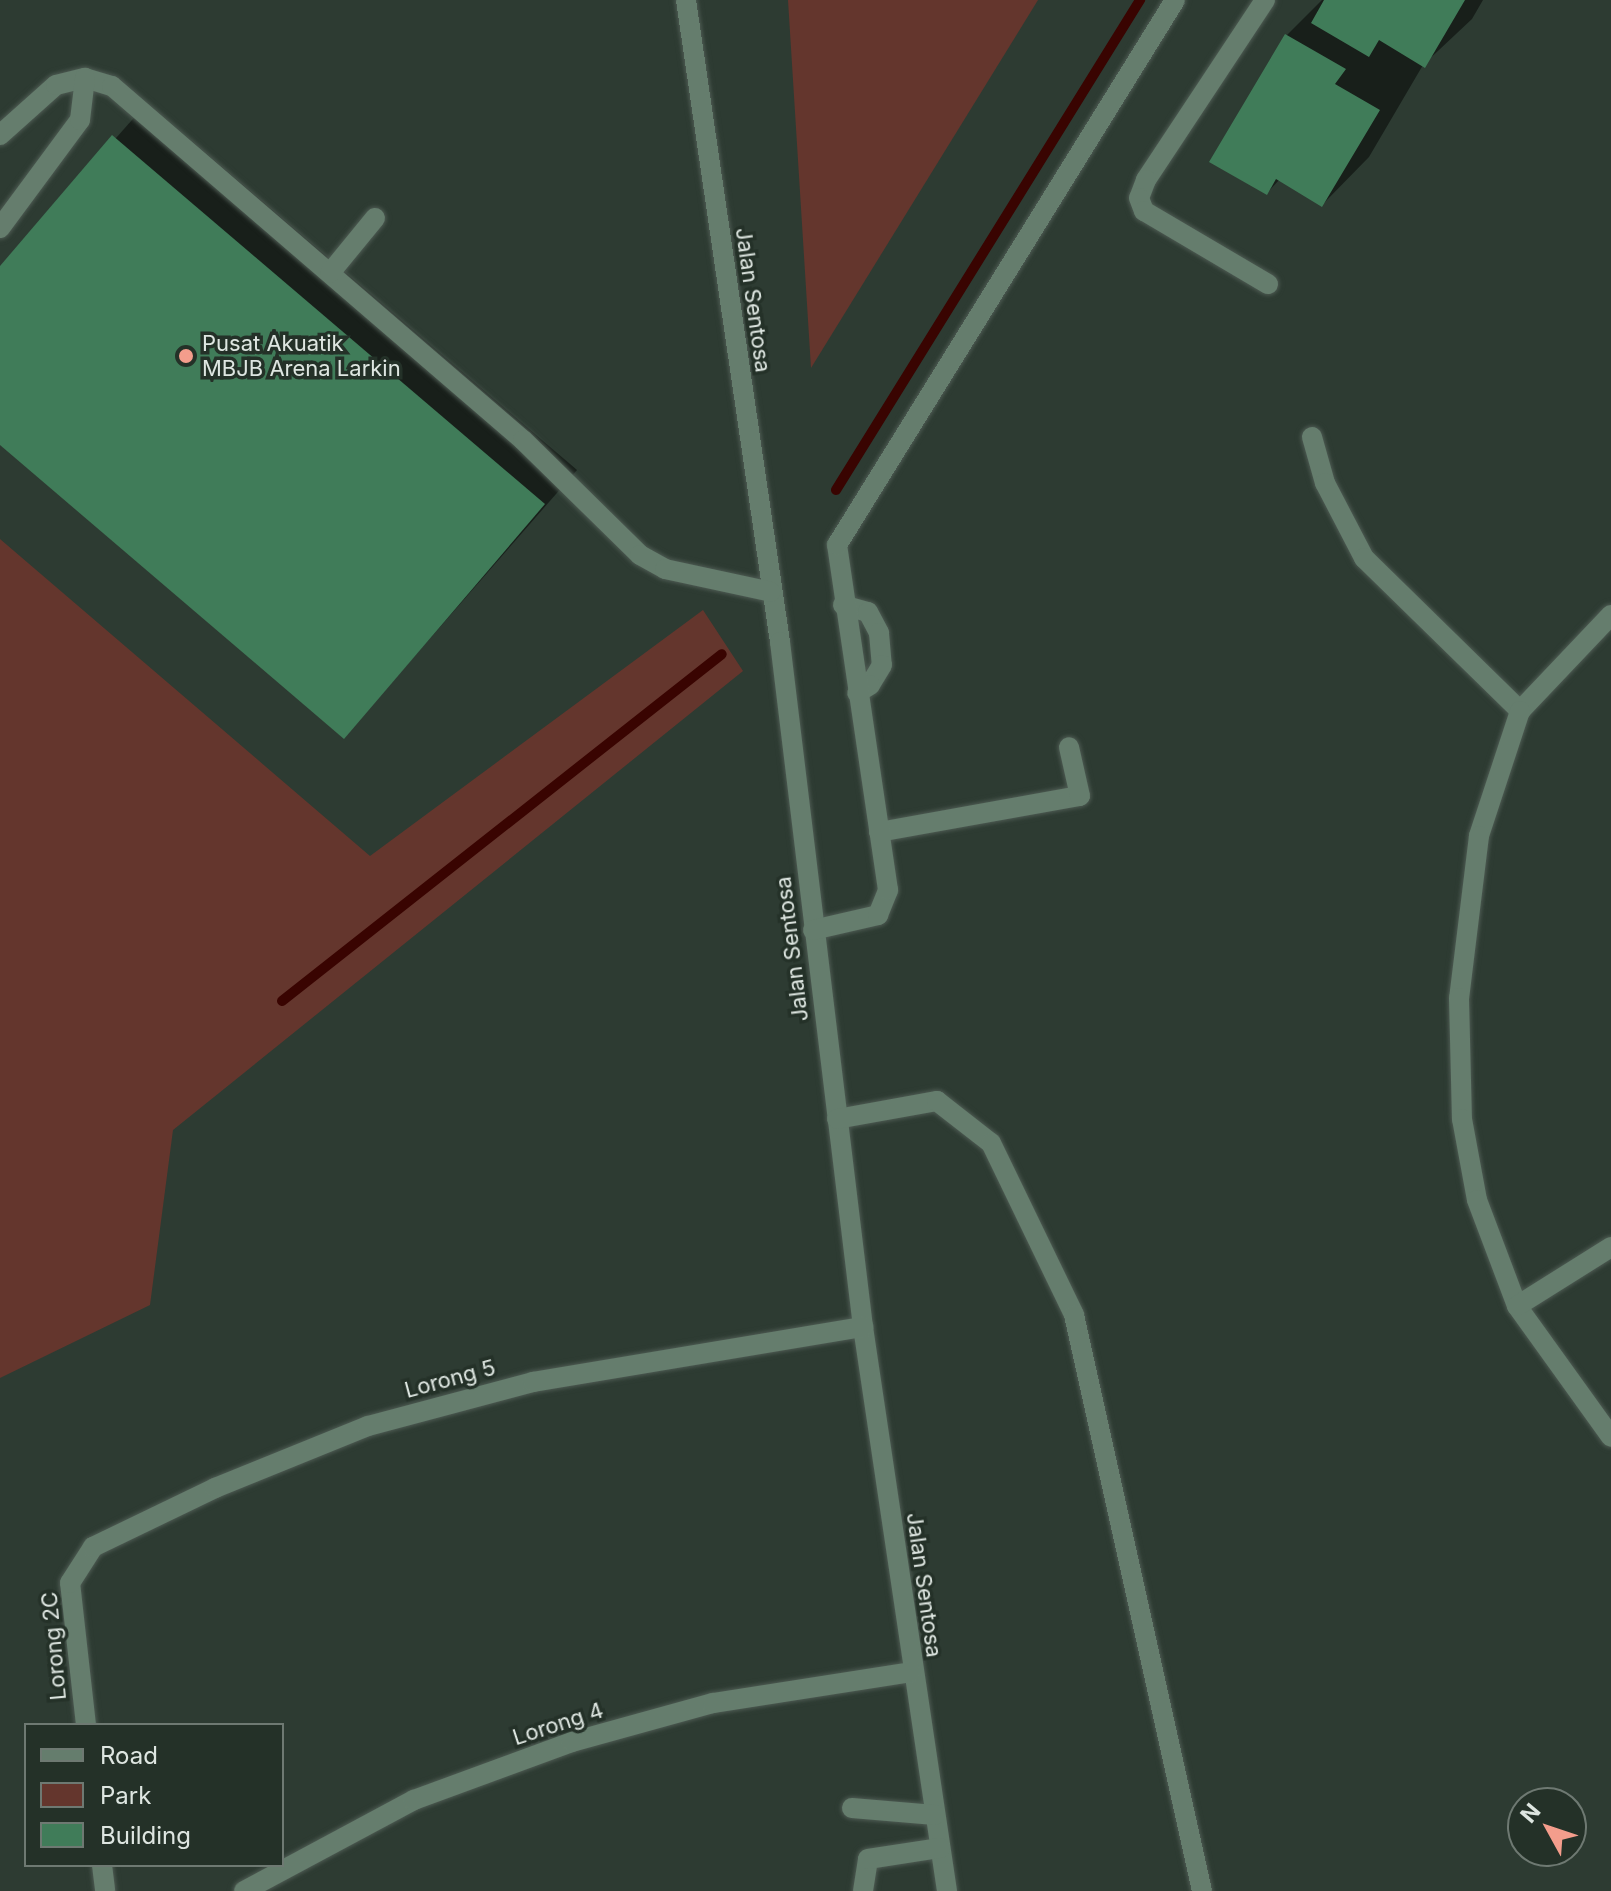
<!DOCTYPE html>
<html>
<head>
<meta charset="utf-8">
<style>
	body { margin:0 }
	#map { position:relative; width:1611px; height:1891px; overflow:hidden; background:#2d3b32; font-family:Inter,sans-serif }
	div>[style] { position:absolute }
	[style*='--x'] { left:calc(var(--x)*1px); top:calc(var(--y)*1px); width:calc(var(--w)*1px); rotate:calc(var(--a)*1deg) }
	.green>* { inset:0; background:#64362d }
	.shadow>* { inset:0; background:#0007 }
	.stream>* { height:10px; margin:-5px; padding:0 5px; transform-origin:5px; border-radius:5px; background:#390401 }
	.building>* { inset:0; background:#407c59 }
	.roads { filter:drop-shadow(0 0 2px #4d5a52) drop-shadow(0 0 2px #4d5a52) }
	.minor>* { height:20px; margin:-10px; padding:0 10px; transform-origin:10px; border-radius:10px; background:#657d6d }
	.dots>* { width:22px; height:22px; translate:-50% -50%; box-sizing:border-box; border:4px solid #243128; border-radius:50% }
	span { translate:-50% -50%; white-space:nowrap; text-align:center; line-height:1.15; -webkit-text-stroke:7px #243128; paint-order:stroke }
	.street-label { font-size:22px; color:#dee6e1 }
	.poi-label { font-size:22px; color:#dee6e1 }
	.left { translate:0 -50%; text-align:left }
	.legend { position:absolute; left:24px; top:1723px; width:260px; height:144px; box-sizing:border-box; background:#243128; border:2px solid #6e7972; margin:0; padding:10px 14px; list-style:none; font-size:24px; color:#dee6e1 }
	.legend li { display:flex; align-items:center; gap:16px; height:40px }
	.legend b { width:40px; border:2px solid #6e7972 }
	.north { position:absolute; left:1507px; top:1787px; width:80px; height:80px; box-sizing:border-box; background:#243128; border:2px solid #6e7972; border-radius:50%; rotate:310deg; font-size:22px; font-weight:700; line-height:32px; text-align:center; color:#dee6e1 }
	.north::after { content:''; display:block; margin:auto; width:28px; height:36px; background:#f49d8c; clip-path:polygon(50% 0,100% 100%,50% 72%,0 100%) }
</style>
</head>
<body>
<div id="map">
	<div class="green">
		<i style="clip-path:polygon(788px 0,1038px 0,811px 368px)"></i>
		<i style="clip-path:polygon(0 539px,370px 856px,703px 610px,743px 671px,173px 1130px,150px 1305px,0 1378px)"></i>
	</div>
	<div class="shadow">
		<i style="clip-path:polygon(1322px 0,1483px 0,1472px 19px,1423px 65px,1369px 157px,1322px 205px,1280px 179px,1267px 193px,1286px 36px)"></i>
		<i style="clip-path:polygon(147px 103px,577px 470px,344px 737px,0 443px,0 269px)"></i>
	</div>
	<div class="stream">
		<i style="--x:836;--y:490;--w:577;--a:-58.18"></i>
		<i style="--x:282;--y:1001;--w:560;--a:-38.26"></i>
	</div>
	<div class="building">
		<i style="clip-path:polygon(1324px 0,1465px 0,1425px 68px,1379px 40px,1369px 57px,1311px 23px)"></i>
		<i style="clip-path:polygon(1285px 34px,1346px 69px,1335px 84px,1380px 110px,1322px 207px,1276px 179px,1267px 195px,1209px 162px)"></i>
		<i style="clip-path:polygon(112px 135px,545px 504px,344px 739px,0 445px,0 266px)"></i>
	</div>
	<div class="roads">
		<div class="minor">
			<i style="--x:686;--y:0;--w:649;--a:81.67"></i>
			<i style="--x:780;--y:642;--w:690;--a:83.09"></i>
			<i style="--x:863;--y:1327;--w:570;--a:81.53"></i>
			<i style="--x:1265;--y:0;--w:216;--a:123.5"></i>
			<i style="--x:1146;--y:180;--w:19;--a:111"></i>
			<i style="--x:1139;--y:198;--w:14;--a:69"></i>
			<i style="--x:1144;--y:211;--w:144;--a:30.5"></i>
			<i style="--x:0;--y:135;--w:75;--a:-41.8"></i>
			<i style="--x:56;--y:85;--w:30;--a:-14"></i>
			<i style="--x:85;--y:78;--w:28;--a:17"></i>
			<i style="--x:112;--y:86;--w:542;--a:40.74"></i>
			<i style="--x:523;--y:440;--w:164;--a:44.5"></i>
			<i style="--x:640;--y:555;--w:29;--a:29"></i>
			<i style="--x:665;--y:569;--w:108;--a:12.2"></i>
			<i style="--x:0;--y:228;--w:134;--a:-53.5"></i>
			<i style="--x:80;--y:120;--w:42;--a:-83.2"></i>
			<i style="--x:330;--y:273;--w:71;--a:-50.7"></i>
			<i style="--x:1312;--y:437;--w:48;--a:74.2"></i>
			<i style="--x:1325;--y:483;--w:85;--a:62.5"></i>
			<i style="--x:1364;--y:558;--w:219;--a:44.4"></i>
			<i style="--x:843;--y:605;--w:26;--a:16"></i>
			<i style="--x:868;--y:612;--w:24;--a:62"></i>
			<i style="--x:879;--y:633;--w:32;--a:85"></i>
			<i style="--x:882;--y:665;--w:23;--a:121"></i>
			<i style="--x:870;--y:685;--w:15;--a:148"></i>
			<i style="--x:1611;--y:615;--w:132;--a:133.5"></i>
			<i style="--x:1520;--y:711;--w:132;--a:108.2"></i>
			<i style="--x:1479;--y:836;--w:163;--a:97"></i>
			<i style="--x:1459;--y:998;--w:121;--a:88.6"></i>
			<i style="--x:1462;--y:1119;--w:82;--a:79.5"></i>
			<i style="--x:1477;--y:1200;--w:113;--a:69.3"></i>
			<i style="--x:1517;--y:1306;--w:161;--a:54.3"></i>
			<i style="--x:879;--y:832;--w:204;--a:-10.2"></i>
			<i style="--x:1080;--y:796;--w:50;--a:-102.7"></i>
			<i style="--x:813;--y:930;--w:67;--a:-13"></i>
			<i style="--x:878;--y:915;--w:27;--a:-68"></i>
			<i style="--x:888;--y:890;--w:349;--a:-98.4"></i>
			<i style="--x:837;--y:545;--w:641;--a:-58.19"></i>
			<i style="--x:837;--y:1119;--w:102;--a:-10.2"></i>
			<i style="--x:937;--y:1101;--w:68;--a:37.9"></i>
			<i style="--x:991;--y:1143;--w:191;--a:64.2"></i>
			<i style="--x:1074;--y:1315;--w:590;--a:77.47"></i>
			<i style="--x:1517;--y:1306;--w:111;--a:-32.1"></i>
			<i style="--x:86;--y:1725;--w:143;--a:-96.4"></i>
			<i style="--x:70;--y:1583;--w:43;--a:-57.4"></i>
			<i style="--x:93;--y:1547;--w:136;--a:-25.8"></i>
			<i style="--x:215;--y:1488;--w:165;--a:-22.1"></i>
			<i style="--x:368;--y:1426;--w:171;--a:-14.9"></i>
			<i style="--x:533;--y:1382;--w:335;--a:-9.5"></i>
			<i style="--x:852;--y:1808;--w:83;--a:4.8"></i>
			<i style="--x:102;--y:1865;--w:26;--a:83"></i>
			<i style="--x:244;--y:1891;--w:193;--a:-28.2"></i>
			<i style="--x:414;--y:1800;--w:168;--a:-20.2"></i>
			<i style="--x:572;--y:1742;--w:146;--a:-15.5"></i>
			<i style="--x:713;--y:1703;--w:200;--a:-8.9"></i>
			<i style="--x:863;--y:1891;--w:32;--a:-81"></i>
			<i style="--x:868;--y:1859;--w:73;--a:-8.7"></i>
		</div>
	</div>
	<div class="dots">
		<i style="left:186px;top:356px;background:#f49d8c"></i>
	</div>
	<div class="street-label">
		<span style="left:753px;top:300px;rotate:82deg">Jalan Sentosa</span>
		<span style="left:792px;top:949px;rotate:-97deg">Jalan Sentosa</span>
		<span style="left:450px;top:1379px;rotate:-15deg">Lorong 5</span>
		<span style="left:924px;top:1585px;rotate:82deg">Jalan Sentosa</span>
		<span style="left:54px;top:1646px;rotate:-95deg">Lorong 2C</span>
		<span style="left:558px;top:1724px;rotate:-18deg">Lorong 4</span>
	</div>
	<div class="poi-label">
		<span class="left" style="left:202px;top:356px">Pusat Akuatik<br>MBJB Arena Larkin</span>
	</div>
	<ul class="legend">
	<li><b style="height:10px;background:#657d6d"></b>Road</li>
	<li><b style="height:22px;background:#64362d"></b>Park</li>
	<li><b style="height:22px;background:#407c59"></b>Building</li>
	</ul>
	<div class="north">N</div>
</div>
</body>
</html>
